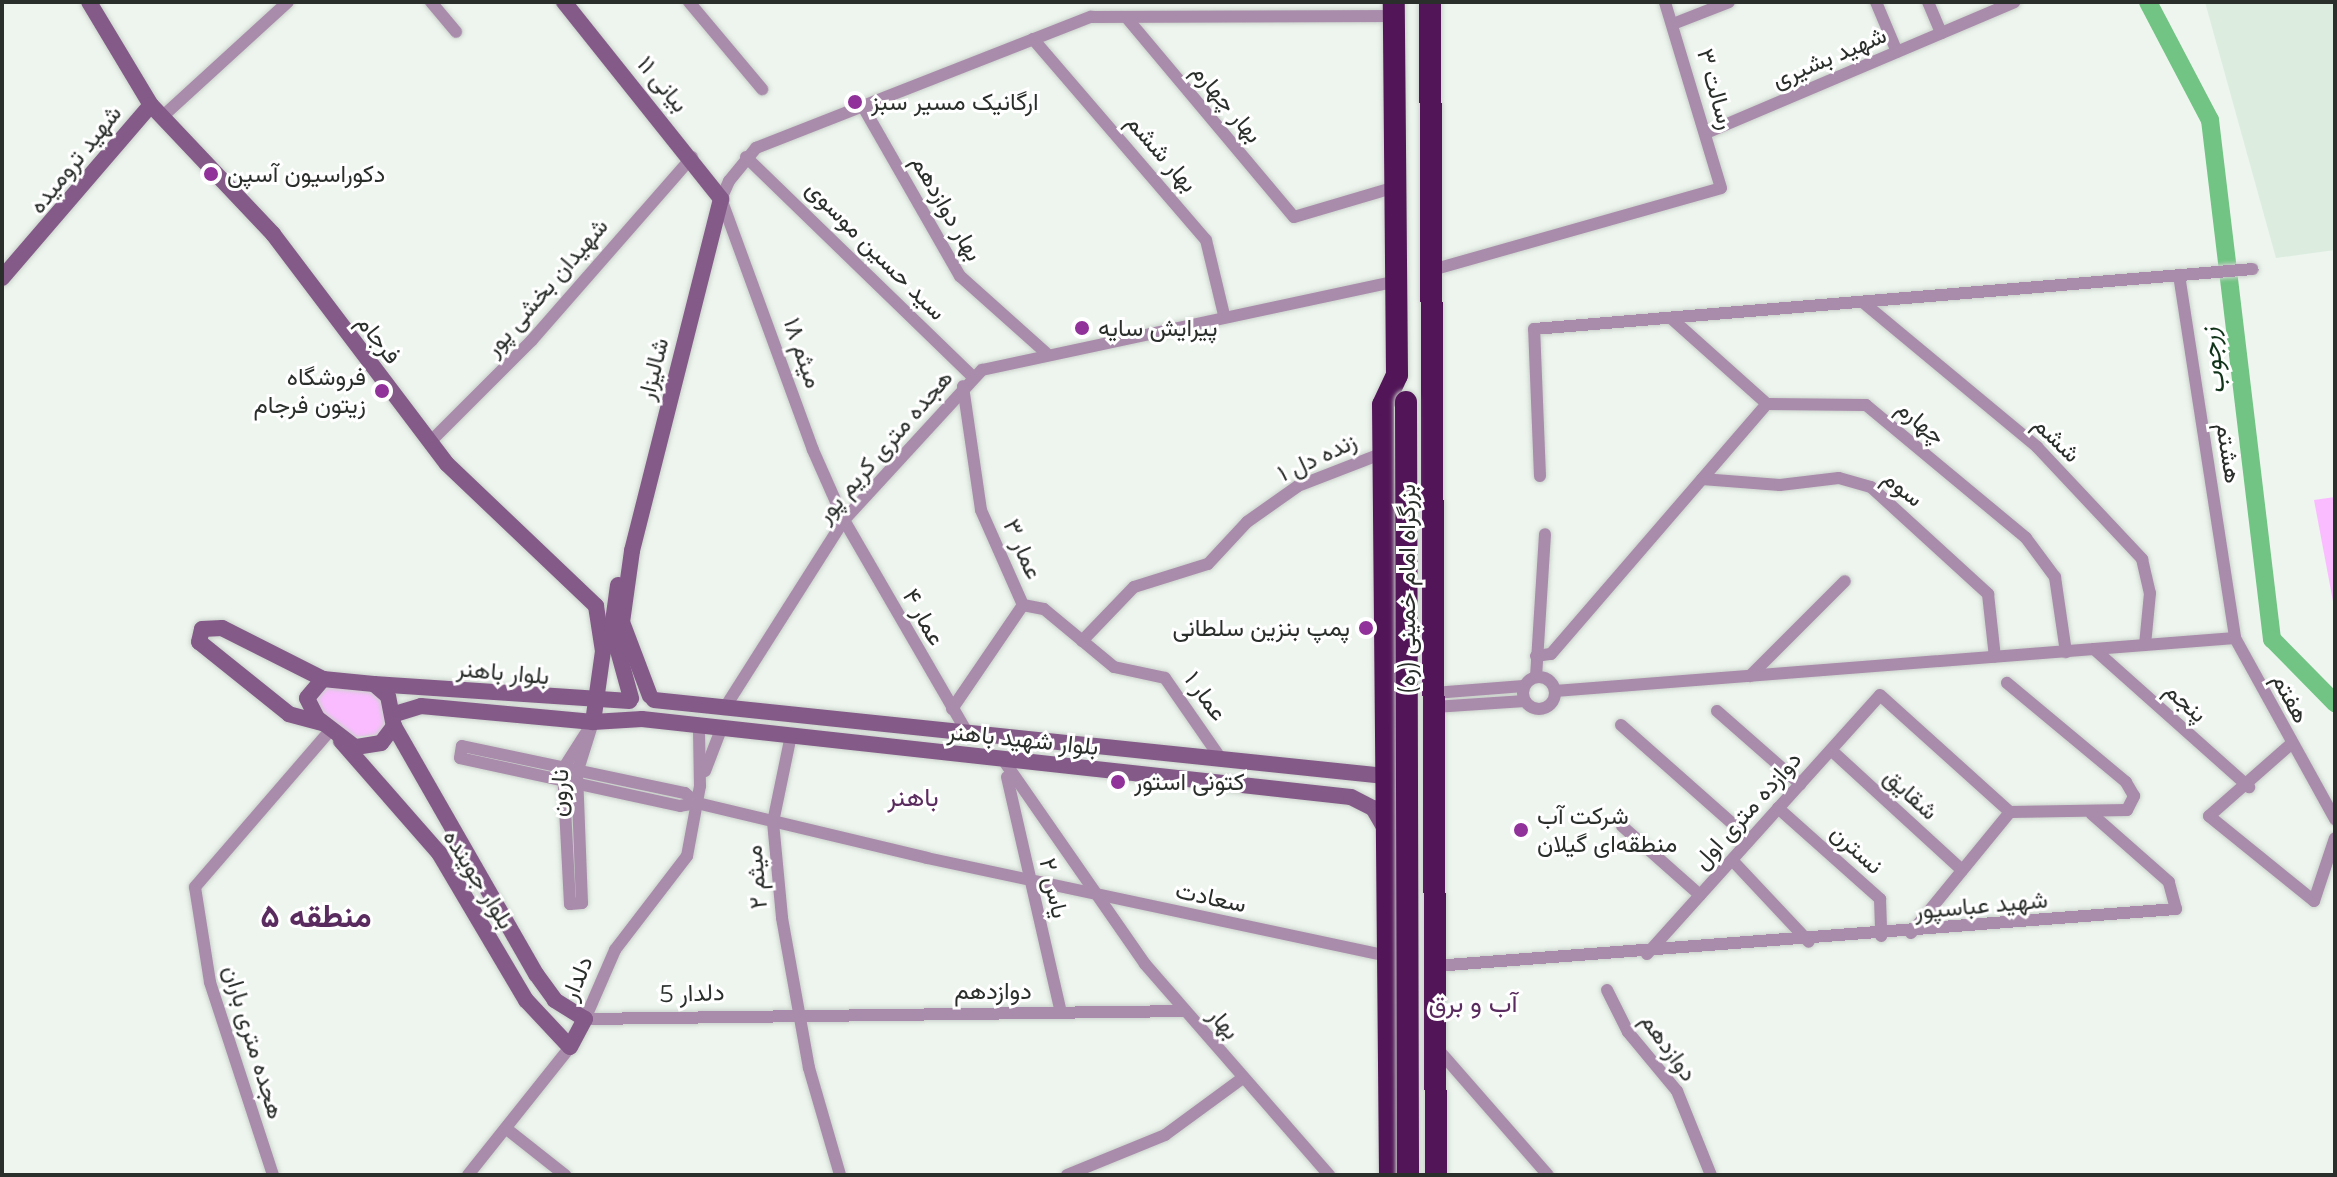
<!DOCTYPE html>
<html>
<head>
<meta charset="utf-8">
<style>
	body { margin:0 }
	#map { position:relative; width:2337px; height:1177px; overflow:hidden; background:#edf5ee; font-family:Montserrat,Vazirmatn,sans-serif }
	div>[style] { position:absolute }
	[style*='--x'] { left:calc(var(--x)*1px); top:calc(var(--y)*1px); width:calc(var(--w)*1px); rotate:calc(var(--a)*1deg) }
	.built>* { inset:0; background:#dcecdf }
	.green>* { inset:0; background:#fabcff }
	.river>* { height:18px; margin:-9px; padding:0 9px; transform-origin:9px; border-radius:9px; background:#71c483 }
	.roads { filter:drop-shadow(0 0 2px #cad1cb) drop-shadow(0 0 2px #cad1cb) }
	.street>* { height:12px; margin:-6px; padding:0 6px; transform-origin:6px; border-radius:6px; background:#a98cab }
	.street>.ring { margin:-6px; padding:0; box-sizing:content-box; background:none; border:12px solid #a98cab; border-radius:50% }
	.secondary>* { height:16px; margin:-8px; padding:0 8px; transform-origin:8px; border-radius:8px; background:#845b88 }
	.highway>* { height:22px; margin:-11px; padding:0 11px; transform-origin:11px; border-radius:11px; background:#521658 }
	.bridges { filter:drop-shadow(0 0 2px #cad1cb) drop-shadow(0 0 2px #cad1cb) }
	.highway-bridge>* { height:22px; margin:-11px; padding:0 11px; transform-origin:11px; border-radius:11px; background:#521658 }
	.dots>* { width:22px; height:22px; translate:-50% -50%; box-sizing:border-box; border:4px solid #fff; border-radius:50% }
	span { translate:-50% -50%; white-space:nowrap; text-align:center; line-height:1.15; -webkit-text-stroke:6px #fff; paint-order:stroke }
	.street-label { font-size:24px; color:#2b2f2c }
	.poi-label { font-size:24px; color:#2b2f2c }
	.left { translate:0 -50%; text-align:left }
	.right { translate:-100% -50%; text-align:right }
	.water-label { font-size:26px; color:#103319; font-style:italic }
	.neighbourhood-label { font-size:26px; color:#5a2b5e }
	.district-label { font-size:32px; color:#5a2b5e; font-weight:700 }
	.frame { position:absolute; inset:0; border:4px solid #2b2f2c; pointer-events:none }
</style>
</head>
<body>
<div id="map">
	<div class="built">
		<i style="clip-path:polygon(2205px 2px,2335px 2px,2335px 250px,2276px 258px)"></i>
	</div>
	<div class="green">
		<i style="clip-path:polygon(2335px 497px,2335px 612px,2314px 500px)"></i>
		<i style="clip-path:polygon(325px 685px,375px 691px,388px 709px,383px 734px,348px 738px,313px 704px)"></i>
	</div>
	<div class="river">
		<i style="--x:2148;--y:2;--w:133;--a:62.3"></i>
		<i style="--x:2210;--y:120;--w:523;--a:83.19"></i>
		<i style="--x:2272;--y:639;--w:90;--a:45.5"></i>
	</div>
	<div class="roads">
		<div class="street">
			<i style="--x:431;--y:2;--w:39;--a:50"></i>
			<i style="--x:689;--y:2;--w:114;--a:50"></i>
			<i style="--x:1876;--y:2;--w:54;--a:67.2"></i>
			<i style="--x:1928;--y:2;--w:34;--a:67"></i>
			<i style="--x:1126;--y:17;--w:261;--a:50"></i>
			<i style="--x:1294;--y:217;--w:105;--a:-16.5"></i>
			<i style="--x:1673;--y:24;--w:60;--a:-21.4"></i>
			<i style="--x:1033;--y:39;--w:265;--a:49.3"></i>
			<i style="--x:1206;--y:240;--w:77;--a:76.5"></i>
			<i style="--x:862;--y:105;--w:197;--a:60.2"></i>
			<i style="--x:960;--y:276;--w:115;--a:41.8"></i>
			<i style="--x:163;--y:116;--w:169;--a:-42.4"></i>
			<i style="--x:1706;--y:133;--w:335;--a:-23"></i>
			<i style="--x:746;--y:157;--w:316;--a:44.1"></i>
			<i style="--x:1432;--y:270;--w:300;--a:-15.8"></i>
			<i style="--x:1721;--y:188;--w:194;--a:-106.8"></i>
			<i style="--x:2179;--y:275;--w:367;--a:81.2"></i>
			<i style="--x:2235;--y:638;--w:207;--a:61.1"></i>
			<i style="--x:1865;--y:304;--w:224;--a:39.7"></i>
			<i style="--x:2037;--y:447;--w:154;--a:46.8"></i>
			<i style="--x:2142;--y:559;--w:35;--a:77"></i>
			<i style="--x:2150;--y:593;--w:52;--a:95.5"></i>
			<i style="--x:1672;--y:319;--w:127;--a:41.8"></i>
			<i style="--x:1767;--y:404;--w:99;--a:0.6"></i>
			<i style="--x:1866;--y:405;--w:208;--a:39.7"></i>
			<i style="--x:2026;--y:538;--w:49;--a:53.4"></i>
			<i style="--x:2055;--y:577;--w:76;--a:81.7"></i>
			<i style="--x:430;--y:442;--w:144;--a:-45"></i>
			<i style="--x:532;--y:340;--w:243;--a:-48.8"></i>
			<i style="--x:1540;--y:476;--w:147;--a:-92.3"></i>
			<i style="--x:1534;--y:329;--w:721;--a:-4.77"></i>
			<i style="--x:1702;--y:479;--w:78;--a:4.4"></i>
			<i style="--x:1780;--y:485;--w:59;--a:-6.8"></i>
			<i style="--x:1839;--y:478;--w:33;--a:16"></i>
			<i style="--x:1871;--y:487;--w:159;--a:42.4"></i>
			<i style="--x:1988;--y:594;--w:63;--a:83.7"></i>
			<i style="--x:1023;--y:605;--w:21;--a:11"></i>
			<i style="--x:1044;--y:609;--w:91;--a:39.6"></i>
			<i style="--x:1114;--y:667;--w:52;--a:12.2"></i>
			<i style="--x:1165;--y:678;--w:98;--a:55.3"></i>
			<i style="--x:1082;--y:641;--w:75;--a:-46.1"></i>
			<i style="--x:1134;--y:587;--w:77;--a:-17.3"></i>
			<i style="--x:1208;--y:564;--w:57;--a:-47.1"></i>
			<i style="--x:1247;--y:522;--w:62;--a:-35.2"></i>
			<i style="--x:1298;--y:486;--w:91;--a:-21.2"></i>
			<i style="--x:2094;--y:649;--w:208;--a:41.7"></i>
			<i style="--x:1536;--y:656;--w:15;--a:-8"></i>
			<i style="--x:1551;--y:654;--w:330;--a:-49.2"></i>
			<i style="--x:1750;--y:676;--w:134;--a:-45"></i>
			<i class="ring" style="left:1523px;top:677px;width:20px;height:20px"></i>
			<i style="--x:1536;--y:677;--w:143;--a:-86.4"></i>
			<i style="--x:1555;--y:691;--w:682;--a:-4.46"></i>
			<i style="--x:1434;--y:693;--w:90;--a:-4.4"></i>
			<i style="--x:1434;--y:707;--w:91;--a:-3.8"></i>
			<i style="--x:724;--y:709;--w:224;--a:-57.6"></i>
			<i style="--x:844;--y:520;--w:204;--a:-47.4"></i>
			<i style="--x:982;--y:370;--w:423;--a:-12.1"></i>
			<i style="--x:952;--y:709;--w:126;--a:-55.7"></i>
			<i style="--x:1023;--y:605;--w:104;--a:-113.9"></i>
			<i style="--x:981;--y:510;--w:125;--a:-98.3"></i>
			<i style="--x:1717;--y:711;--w:111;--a:41.3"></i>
			<i style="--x:593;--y:722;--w:53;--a:107.4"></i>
			<i style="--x:577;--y:773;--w:130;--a:87.8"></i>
			<i style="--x:582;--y:903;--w:12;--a:175"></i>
			<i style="--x:570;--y:904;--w:135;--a:-93"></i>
			<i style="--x:563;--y:769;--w:56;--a:-57.4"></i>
			<i style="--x:1621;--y:725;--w:172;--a:41.5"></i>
			<i style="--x:699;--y:730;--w:56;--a:89"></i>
			<i style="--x:700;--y:786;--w:71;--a:100.5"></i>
			<i style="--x:687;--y:856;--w:118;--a:127.5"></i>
			<i style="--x:615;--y:950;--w:75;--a:113.5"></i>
			<i style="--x:585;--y:1019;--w:600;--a:-0.76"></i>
			<i style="--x:968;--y:734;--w:247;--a:-120.1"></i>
			<i style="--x:844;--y:520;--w:77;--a:-113.9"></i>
			<i style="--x:813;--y:450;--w:267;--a:-110.1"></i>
			<i style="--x:721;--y:199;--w:20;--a:-66"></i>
			<i style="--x:729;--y:181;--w:43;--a:-50.7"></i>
			<i style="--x:756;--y:148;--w:360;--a:-21.4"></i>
			<i style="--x:1091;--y:17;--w:304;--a:-0.2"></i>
			<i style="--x:790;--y:740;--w:84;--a:101.7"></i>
			<i style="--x:773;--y:822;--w:96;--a:84.6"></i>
			<i style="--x:782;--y:918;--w:152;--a:79.8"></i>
			<i style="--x:809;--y:1068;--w:111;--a:73.8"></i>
			<i style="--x:2291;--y:744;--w:109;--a:138.7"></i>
			<i style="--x:2209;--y:816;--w:135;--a:39"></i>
			<i style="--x:2314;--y:901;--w:66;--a:-71.6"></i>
			<i style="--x:1831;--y:750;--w:178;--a:42.5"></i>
			<i style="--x:1004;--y:761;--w:247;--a:55.2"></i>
			<i style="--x:1145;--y:964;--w:280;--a:48.9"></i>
			<i style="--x:705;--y:771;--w:42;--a:-69"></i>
			<i style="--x:1007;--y:777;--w:242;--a:77.1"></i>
			<i style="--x:697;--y:803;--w:17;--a:170"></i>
			<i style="--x:680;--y:806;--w:225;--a:-167.7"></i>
			<i style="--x:460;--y:758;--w:12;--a:-81"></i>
			<i style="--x:462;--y:746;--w:228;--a:11.9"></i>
			<i style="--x:685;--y:793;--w:16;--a:40"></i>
			<i style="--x:697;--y:803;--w:236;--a:13.4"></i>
			<i style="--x:927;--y:858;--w:468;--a:12"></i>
			<i style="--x:1778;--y:808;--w:137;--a:41.7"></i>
			<i style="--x:1880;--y:899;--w:37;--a:88"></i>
			<i style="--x:1622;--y:826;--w:104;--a:41.5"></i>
			<i style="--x:1732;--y:860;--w:112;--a:46.8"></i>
			<i style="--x:1911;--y:933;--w:156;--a:-50.7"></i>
			<i style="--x:1647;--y:954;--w:348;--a:-48"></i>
			<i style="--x:1880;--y:695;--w:175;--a:42"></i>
			<i style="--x:2010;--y:812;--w:117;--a:-1"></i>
			<i style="--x:2127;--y:810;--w:16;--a:-63"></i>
			<i style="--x:2134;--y:796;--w:16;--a:-120"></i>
			<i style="--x:2126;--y:782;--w:155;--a:-140.2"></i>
			<i style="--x:1435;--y:966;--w:743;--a:-4.4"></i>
			<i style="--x:2176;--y:909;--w:28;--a:-105"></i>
			<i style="--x:2169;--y:882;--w:103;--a:-138.6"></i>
			<i style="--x:1607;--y:990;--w:47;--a:63.4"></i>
			<i style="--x:1628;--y:1032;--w:77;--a:50.3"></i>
			<i style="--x:1677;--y:1091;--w:91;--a:68"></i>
			<i style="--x:1435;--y:1046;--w:171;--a:48.8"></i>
			<i style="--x:508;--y:1130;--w:73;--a:38.3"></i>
			<i style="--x:273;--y:1175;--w:203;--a:-108.1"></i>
			<i style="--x:210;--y:982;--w:96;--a:-99"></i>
			<i style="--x:195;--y:887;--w:205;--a:-49.2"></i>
			<i style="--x:468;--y:1175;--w:164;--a:-51.4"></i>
			<i style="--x:1067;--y:1175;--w:106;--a:-22.2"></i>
			<i style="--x:1165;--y:1135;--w:97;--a:-36.2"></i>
		</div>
		<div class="secondary">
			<i style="--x:89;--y:2;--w:120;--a:59"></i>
			<i style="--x:151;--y:105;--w:178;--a:46.6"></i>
			<i style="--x:273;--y:234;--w:288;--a:52.9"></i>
			<i style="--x:447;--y:464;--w:206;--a:43.6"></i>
			<i style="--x:596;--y:606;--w:46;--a:81.2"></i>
			<i style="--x:603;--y:651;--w:72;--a:98"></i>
			<i style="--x:564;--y:2;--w:252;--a:51.4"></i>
			<i style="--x:721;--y:199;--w:363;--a:104.2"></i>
			<i style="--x:632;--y:551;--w:72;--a:98"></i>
			<i style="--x:622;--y:622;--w:79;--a:69.3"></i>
			<i style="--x:2;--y:278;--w:228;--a:-49.3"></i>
			<i style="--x:618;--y:585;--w:44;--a:97.8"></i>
			<i style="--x:612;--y:629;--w:72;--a:74.6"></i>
			<i style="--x:323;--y:679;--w:51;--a:5.6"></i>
			<i style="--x:374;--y:684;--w:18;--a:41"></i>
			<i style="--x:388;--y:696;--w:31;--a:79"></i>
			<i style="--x:394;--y:726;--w:21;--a:127"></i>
			<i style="--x:381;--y:743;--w:26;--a:171"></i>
			<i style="--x:355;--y:747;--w:48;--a:-142.7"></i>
			<i style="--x:317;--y:718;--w:22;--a:-117"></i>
			<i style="--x:307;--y:698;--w:25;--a:-50"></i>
			<i style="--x:374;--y:684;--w:256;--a:3.8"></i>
			<i style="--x:654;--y:700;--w:735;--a:5.94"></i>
			<i style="--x:395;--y:714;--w:27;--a:-17"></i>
			<i style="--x:421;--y:706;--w:173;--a:5.3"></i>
			<i style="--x:593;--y:722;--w:49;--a:-3.5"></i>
			<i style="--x:642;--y:719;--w:713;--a:6.28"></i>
			<i style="--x:1351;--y:797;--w:25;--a:27"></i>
			<i style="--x:1373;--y:808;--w:22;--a:60"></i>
			<i style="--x:322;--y:723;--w:34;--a:-165"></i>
			<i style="--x:289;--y:714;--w:115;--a:-141.3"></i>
			<i style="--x:199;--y:642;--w:13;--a:-77"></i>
			<i style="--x:202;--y:629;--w:20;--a:-3"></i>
			<i style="--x:222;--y:628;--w:113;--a:26.8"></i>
			<i style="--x:341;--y:741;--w:149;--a:48.8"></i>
			<i style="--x:439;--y:853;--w:171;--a:59.4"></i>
			<i style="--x:526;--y:1000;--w:64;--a:46.9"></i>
			<i style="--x:570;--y:1047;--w:32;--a:-62"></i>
			<i style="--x:585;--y:1019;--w:36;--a:-148"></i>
			<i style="--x:555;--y:1000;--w:32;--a:-126"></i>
			<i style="--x:536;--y:974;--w:286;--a:-119.8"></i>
		</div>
		<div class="highway">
			<i style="--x:1430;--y:2;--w:1173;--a:89.71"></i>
			<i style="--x:1390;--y:1175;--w:770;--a:-90.52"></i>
			<i style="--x:1383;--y:405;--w:33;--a:-65"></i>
			<i style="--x:1397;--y:375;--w:373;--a:-90.5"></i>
		</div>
	</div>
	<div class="bridges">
		<div class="highway-bridge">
			<i style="--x:1406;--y:402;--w:773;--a:89.85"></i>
		</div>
	</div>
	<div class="dots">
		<i style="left:855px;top:102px;background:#91319a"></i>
		<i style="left:211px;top:174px;background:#91319a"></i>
		<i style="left:1082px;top:328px;background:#91319a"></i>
		<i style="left:382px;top:391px;background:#91319a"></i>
		<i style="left:1366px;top:628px;background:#91319a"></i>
		<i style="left:1118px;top:782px;background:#91319a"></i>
		<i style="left:1521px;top:830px;background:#91319a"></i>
	</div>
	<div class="street-label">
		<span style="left:1829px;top:57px;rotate:-23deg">شهید بشیری</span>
		<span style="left:663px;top:84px;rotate:50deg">بیانی ۱۱</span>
		<span style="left:1716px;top:89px;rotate:74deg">رسالت ۳</span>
		<span style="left:1227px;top:103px;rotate:50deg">بهار چهارم</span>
		<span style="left:1162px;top:153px;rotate:49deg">بهار ششم</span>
		<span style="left:75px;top:159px;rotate:-51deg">شهید ترومیده</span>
		<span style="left:947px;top:208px;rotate:60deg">بهار دوازدهم</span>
		<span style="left:876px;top:250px;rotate:45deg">سید حسین موسوی</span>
		<span style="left:546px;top:287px;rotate:-49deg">شهیدان بخشی پور</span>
		<span style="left:379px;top:339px;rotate:52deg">فرجام</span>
		<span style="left:803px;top:353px;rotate:71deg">میثم ۱۸</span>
		<span style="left:653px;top:369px;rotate:-76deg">شالیزار</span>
		<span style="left:1921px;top:422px;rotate:40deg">چهارم</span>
		<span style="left:2057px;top:439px;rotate:44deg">ششم</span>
		<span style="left:884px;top:446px;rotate:-49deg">هجده متری کریم پور</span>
		<span style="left:2229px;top:453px;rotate:81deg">هشتم</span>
		<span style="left:1317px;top:457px;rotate:-25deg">زنده دل ۱</span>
		<span style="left:1903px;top:488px;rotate:38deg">سوم</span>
		<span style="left:1023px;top:549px;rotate:66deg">عمار ۳</span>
		<span style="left:1407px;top:589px;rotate:-90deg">بزرگراه امام خمینی (ره)</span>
		<span style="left:924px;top:617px;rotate:61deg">عمار ۴</span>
		<span style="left:503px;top:672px;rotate:5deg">بلوار باهنر</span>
		<span style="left:1206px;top:696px;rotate:54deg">عمار ۱</span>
		<span style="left:2291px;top:698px;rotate:62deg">هفتم</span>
		<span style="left:2186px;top:702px;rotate:42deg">پنجم</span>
		<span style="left:1023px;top:739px;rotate:6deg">بلوار شهید باهنر</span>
		<span style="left:559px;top:793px;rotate:-87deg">نارون</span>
		<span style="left:1911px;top:794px;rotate:42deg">شقایق</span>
		<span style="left:1747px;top:810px;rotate:-48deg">دوازده متری اول</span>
		<span style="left:1857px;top:849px;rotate:42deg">نسترن</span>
		<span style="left:756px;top:877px;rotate:-95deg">میثم ۲</span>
		<span style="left:479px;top:879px;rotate:58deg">بلوار جوینده</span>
		<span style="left:1054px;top:888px;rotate:77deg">یاس ۲</span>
		<span style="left:1211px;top:897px;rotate:12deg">سعادت</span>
		<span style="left:1981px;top:905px;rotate:-5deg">شهید عباسپور</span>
		<span style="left:577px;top:978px;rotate:-67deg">دلدار</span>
		<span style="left:993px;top:991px">دوازدهم</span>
		<span style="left:692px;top:993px;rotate:-2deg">دلدار 5</span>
		<span style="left:1224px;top:1023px;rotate:49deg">بهار</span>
		<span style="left:254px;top:1042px;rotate:73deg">هجده متری باران</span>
		<span style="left:1669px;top:1047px;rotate:54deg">دوازدهم</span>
	</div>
	<div class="poi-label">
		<span class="left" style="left:871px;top:102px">ارگانیک مسیر سبز</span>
		<span class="left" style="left:227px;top:174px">دکوراسیون آسپن</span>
		<span class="left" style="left:1098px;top:328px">پیرایش سایه</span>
		<span class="right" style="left:366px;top:391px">فروشگاه<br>زیتون فرجام</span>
		<span class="right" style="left:1350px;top:628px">پمپ بنزین سلطانی</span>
		<span class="left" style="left:1134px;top:782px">کتونی استور</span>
		<span class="left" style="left:1537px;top:830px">شرکت آب<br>منطقه‌ای گیلان</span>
	</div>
	<div class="water-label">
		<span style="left:2213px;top:361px;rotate:-97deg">زرجوب</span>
	</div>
	<div class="neighbourhood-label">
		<span style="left:913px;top:798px">باهنر</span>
		<span style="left:1473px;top:1004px">آب و برق</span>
	</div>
	<div class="district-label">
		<span style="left:316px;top:916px">منطقه ۵</span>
	</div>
	<div class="frame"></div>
</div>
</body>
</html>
